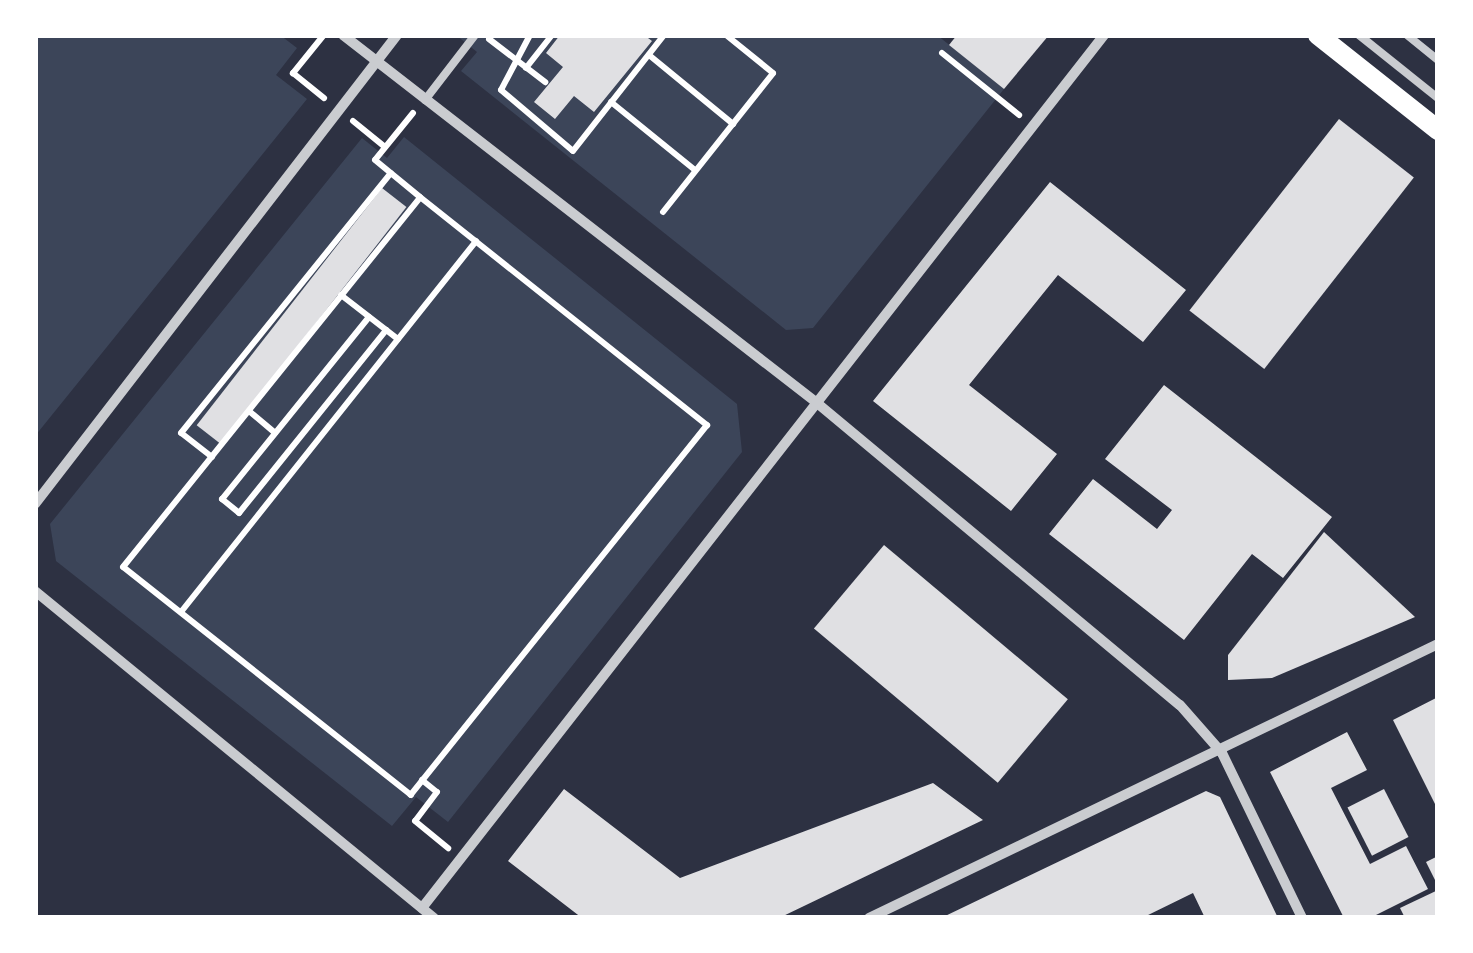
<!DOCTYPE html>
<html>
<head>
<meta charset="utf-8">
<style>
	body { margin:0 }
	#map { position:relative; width:1473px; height:953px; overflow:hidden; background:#2d3142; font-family:"Noto Sans",sans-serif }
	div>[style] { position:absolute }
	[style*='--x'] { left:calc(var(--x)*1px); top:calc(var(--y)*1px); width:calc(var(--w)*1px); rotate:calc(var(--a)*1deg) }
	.green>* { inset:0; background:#3c4559 }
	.building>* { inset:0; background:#e0e0e3; transform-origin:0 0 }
	.path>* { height:6px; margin:-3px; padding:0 3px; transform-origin:3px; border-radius:3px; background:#fff }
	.service>* { height:8px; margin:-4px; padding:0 4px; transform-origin:4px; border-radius:4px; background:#caccd0 }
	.minor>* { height:10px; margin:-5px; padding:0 5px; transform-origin:5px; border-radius:5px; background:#caccd0 }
	.secondary>* { height:20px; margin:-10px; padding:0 10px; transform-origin:10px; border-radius:10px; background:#fff }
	span { translate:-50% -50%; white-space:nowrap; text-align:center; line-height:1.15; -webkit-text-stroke:9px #fff; paint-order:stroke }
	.frame { position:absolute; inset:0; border:38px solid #fff; pointer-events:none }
</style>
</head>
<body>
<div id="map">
	<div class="green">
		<i style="clip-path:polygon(35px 35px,280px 35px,297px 48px,276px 75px,307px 99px,35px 436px)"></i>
		<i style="clip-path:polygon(456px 35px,937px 35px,1004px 89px,813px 328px,786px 330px,461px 71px,477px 52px)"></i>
		<i style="clip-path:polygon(404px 137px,737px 404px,742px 452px,448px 822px,416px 797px,392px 826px,56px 561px,50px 524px,362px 138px,387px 158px)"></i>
	</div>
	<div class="building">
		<i style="clip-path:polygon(560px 35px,644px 35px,652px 41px,594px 112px,574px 96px,555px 119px,534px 102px,563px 67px,546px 53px)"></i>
		<i style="clip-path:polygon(957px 35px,1049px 35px,1004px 89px,949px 45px)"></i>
		<i style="left:1339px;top:119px;width:95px;height:243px;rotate:38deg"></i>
		<i style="clip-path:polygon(1050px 182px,1186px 290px,1143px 342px,1058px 275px,969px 385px,1057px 454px,1011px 511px,873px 401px)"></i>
		<i style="left:382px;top:188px;width:31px;height:301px;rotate:38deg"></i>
		<i style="clip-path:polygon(1164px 385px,1332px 517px,1283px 578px,1252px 554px,1184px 640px,1049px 534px,1093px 479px,1157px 529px,1172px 510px,1105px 459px)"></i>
		<i style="clip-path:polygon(1324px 532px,1415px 617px,1272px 678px,1228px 680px,1228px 655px)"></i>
		<i style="left:884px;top:545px;width:240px;height:109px;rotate:40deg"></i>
		<i style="clip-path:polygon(1438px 697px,1435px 738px,1438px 810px,1393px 720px)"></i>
		<i style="clip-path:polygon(1347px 732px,1367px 770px,1331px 788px,1370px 864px,1406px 846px,1428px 889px,1370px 918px,1344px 918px,1270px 772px)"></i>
		<i style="clip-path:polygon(933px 783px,983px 820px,779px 918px,582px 918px,508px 861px,564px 789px,680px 878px)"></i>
		<i style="left:1384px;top:789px;width:54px;height:41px;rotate:63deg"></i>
		<i style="clip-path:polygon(1206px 791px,1220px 797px,1278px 918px,1205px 918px,1193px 893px,1142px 918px,941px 918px)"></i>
		<i style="clip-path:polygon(1438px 856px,1438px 886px,1426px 862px)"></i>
		<i style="clip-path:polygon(1438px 890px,1438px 918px,1405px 918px,1400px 908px)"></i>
	</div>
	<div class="path">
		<i style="--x:530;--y:35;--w:62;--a:117.8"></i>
		<i style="--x:501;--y:90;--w:94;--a:40.3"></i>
		<i style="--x:573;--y:151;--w:147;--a:-51.9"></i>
		<i style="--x:323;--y:36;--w:48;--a:129"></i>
		<i style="--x:293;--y:73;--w:40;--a:39"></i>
		<i style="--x:489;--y:39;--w:71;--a:37.5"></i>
		<i style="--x:942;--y:53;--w:99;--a:38.8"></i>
		<i style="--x:649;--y:55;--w:109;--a:39.4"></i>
		<i style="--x:526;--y:68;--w:42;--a:-51.8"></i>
		<i style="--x:611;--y:102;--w:108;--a:39"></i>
		<i style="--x:413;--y:113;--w:60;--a:129"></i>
		<i style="--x:375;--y:160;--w:58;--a:39.4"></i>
		<i style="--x:353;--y:121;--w:41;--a:39.1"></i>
		<i style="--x:420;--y:197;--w:367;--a:38.5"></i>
		<i style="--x:707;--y:425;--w:474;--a:128.7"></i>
		<i style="--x:411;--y:795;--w:367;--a:-141.6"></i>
		<i style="--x:123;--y:567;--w:474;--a:-51.2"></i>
		<i style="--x:663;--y:212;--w:177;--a:-51.6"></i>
		<i style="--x:773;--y:73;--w:60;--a:-141"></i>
		<i style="--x:341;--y:295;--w:72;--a:37.7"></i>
		<i style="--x:369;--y:317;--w:234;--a:128.9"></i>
		<i style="--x:222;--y:499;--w:22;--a:39"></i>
		<i style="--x:239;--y:513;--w:235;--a:-51.2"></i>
		<i style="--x:249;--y:411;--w:34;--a:40"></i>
		<i style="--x:212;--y:457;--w:39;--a:-142"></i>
		<i style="--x:181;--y:433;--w:334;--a:-51.1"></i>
		<i style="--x:181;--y:612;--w:474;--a:-51.5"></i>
		<i style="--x:422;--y:780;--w:19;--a:39"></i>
		<i style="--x:437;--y:792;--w:36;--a:127"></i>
		<i style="--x:415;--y:821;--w:43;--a:39.3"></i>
	</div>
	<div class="service">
		<i style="--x:1359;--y:35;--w:101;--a:38.6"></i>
		<i style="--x:1407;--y:35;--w:40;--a:39"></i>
		<i style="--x:425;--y:100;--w:82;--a:-52.4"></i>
	</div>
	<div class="minor">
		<i style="--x:343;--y:35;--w:600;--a:37.82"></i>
		<i style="--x:817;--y:403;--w:472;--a:39.8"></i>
		<i style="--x:1180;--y:705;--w:64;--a:48.8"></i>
		<i style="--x:1222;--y:753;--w:183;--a:64.1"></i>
		<i style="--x:35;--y:504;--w:592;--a:-52.34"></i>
		<i style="--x:35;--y:591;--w:516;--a:39.34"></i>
		<i style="--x:422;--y:908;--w:1108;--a:-52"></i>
		<i style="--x:869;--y:918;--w:632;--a:-25.71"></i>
	</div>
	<div class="secondary">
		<i style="--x:1318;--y:35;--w:153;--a:38.4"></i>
	</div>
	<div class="frame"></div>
</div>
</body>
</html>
